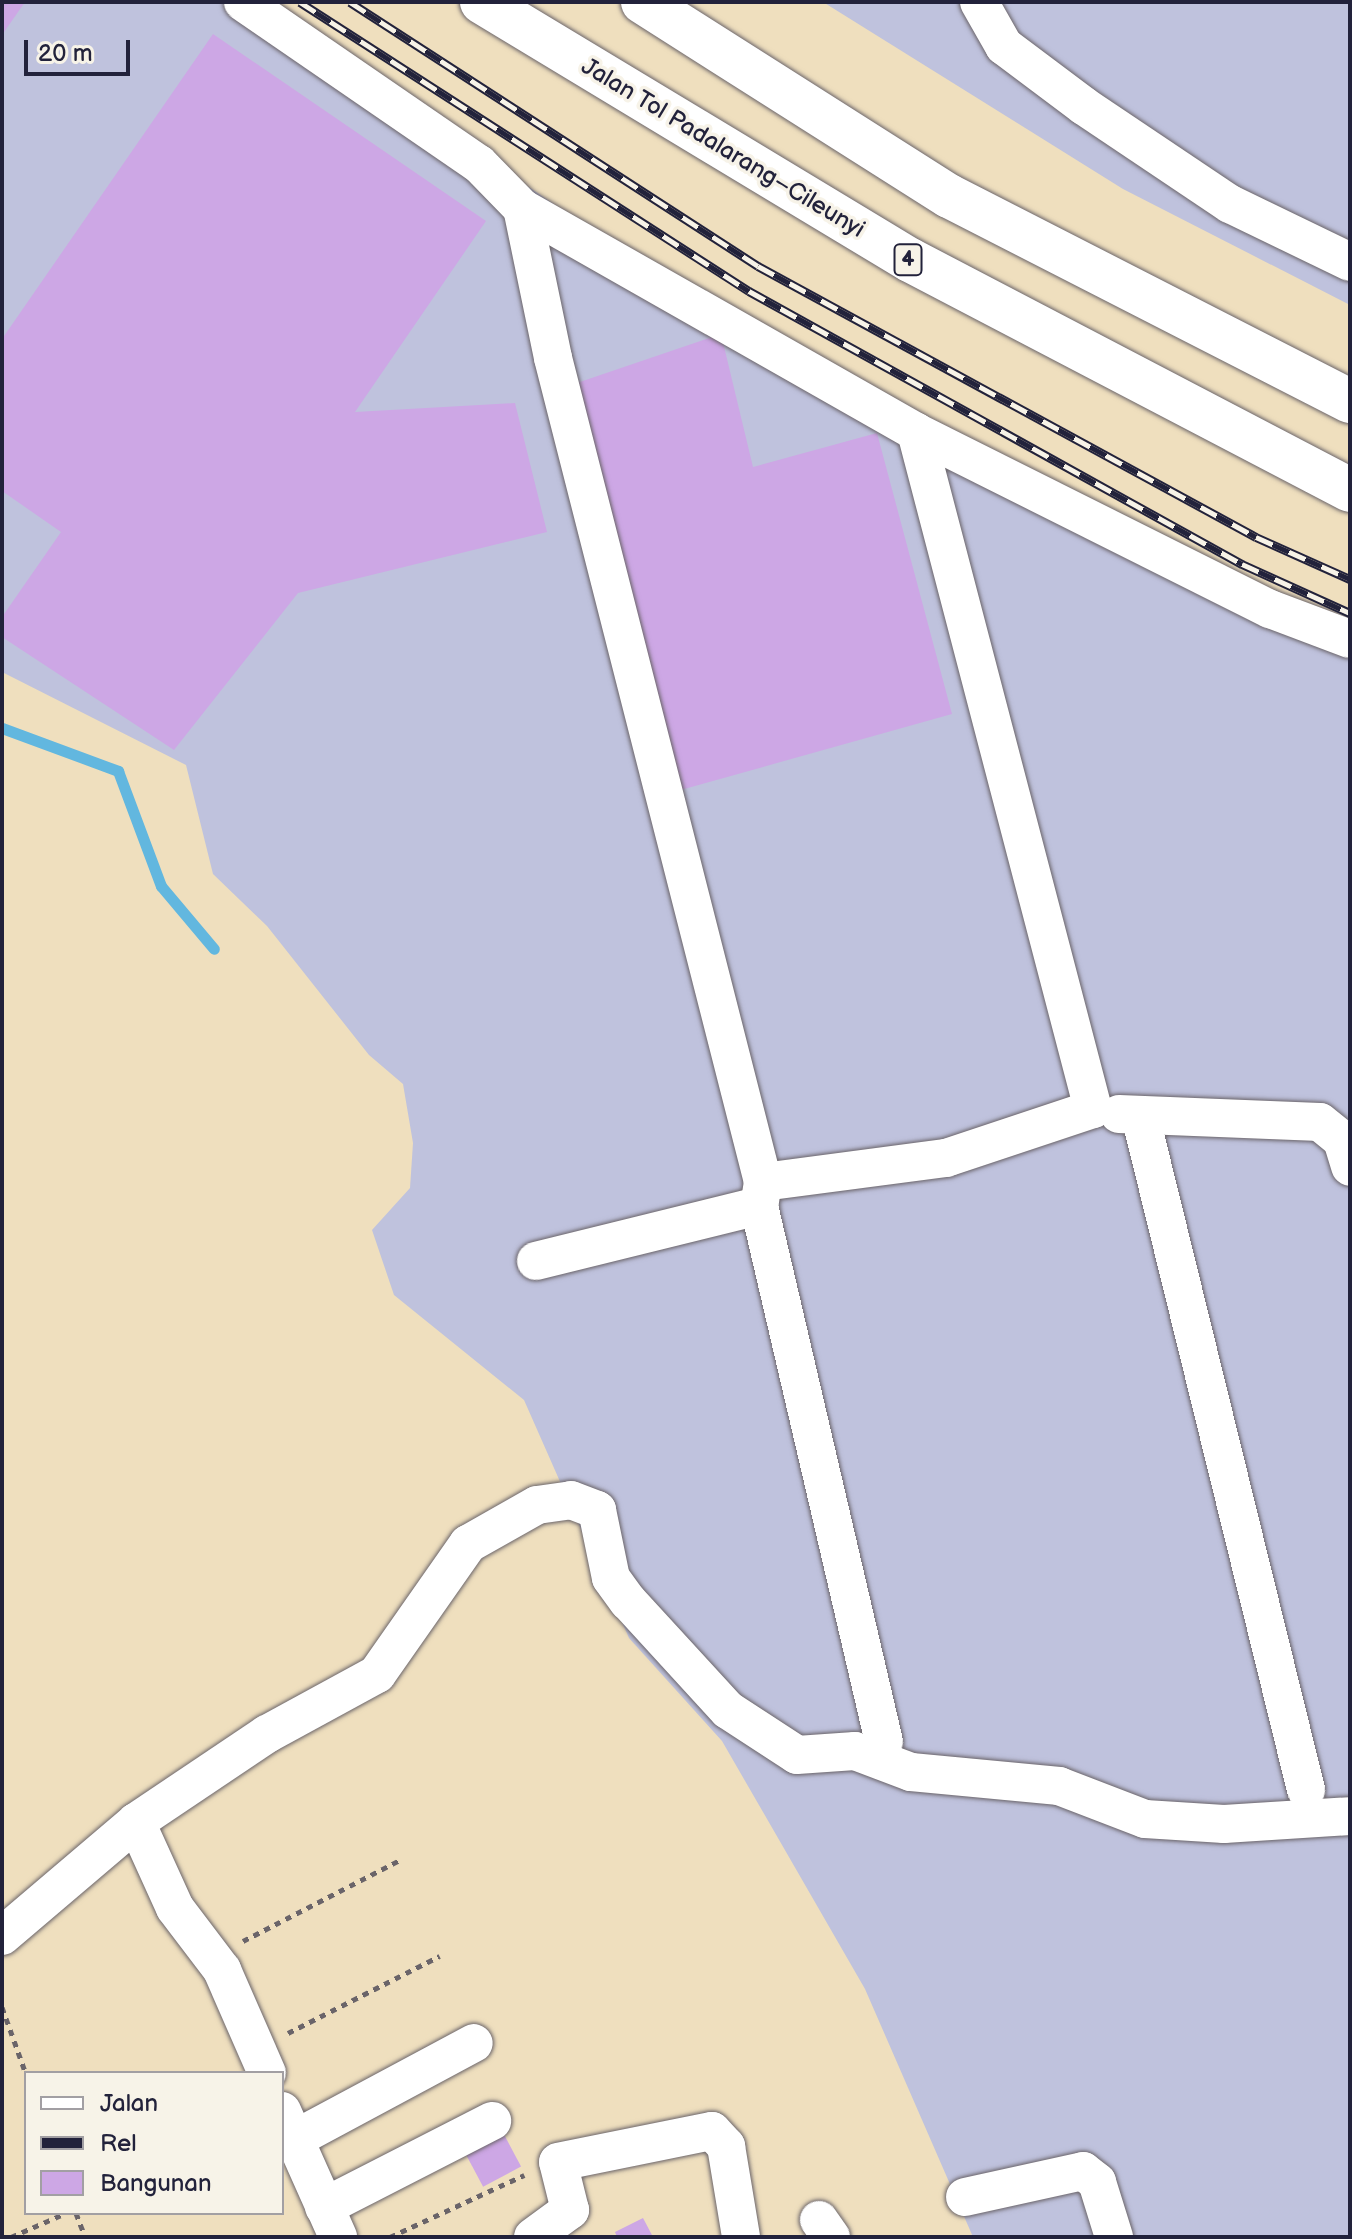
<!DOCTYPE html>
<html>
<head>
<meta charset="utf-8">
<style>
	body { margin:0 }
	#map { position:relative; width:1352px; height:2239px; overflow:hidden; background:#efdfbe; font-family:"Balsamiq Sans",sans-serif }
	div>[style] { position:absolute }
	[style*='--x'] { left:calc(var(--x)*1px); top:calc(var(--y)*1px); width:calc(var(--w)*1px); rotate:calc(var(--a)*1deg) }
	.industrial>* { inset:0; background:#bfc2dd }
	.stream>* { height:11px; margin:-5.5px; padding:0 5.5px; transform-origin:5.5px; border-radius:5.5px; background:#62b7df }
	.building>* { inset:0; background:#cda7e5; transform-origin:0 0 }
	.path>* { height:5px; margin-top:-2.5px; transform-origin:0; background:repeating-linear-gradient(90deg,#6a6469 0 6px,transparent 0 12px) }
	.roads { filter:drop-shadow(0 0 2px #6a6469) drop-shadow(0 0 2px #6a6469) }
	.minor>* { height:38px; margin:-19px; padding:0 19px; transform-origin:19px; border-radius:19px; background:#fff }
	.highway>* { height:44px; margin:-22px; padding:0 22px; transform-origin:22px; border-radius:22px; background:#fff }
	.rail>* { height:9px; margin-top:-4.5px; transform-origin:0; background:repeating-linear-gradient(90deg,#f7f3e8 0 18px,#22223b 0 36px); box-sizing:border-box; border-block:2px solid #22223b }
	span { translate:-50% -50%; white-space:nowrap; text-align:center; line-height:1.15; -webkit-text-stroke:7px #f7f3e8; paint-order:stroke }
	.shield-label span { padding:2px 6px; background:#f7f3e8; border:2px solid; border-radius:6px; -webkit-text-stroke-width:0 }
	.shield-label { font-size:22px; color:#22223b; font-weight:700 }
	.street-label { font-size:24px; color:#22223b }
	.frame { position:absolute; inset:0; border:4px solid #22223b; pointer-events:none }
	.legend { position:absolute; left:24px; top:2071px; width:260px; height:144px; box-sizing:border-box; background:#f7f3e8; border:2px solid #a29fa3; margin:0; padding:10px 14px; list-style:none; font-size:24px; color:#22223b }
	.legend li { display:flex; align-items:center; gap:16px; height:40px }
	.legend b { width:40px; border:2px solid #a29fa3 }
	.scale { position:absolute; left:24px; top:40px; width:106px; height:36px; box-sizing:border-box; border:4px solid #22223b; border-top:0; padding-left:10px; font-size:24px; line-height:28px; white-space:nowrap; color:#22223b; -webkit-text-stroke:6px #f7f3e8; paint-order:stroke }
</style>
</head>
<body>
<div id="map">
	<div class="industrial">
		<i style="clip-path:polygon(2px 2px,259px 2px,561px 209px,966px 444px,1350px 627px,1350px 2237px,973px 2237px,865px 1989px,722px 1741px,629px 1638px,524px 1400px,394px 1295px,372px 1230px,410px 1188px,413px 1143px,403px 1084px,369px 1055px,267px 926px,213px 874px,186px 765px,2px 672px)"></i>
		<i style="clip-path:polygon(823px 2px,1350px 2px,1350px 305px,1123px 189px)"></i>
	</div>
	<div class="stream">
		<i style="--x:2;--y:728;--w:124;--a:20.3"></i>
		<i style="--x:118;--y:771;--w:123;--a:69.5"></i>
		<i style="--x:161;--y:886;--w:82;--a:49.9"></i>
	</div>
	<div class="building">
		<i style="clip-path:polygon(2px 2px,25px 2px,2px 35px)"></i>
		<i style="clip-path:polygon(213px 34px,486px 221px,355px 412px,515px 403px,547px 532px,298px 593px,174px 750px,2px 637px,2px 617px,61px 532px,2px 491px,2px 339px)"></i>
		<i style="clip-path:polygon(721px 334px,753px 467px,877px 433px,952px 714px,677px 791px,571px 385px)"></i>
		<i style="left:499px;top:2125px;width:47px;height:43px;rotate:62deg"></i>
		<i style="clip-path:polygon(643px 2218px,653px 2237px,617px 2237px,615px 2232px)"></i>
	</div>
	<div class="path">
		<i style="--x:243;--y:1941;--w:179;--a:-27.3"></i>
		<i style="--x:2;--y:2007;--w:71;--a:70.3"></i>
		<i style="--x:288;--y:2033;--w:170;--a:-26.9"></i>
		<i style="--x:76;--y:2213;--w:26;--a:69"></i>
		<i style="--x:11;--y:2237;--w:60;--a:-23.6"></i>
		<i style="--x:390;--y:2237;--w:148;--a:-24.8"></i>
	</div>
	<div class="roads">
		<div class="minor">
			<i style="--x:243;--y:2;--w:286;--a:34.5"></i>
			<i style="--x:479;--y:164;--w:62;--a:45.7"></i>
			<i style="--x:522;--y:208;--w:153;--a:78.3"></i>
			<i style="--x:553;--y:358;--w:850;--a:75.7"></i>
			<i style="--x:763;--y:1182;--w:24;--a:99"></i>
			<i style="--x:759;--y:1206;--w:550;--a:76.87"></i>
			<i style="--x:979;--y:2;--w:51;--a:60.4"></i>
			<i style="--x:1004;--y:46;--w:100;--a:36.9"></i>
			<i style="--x:1084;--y:106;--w:176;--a:33.9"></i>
			<i style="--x:1230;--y:204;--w:133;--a:25.8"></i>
			<i style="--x:522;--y:208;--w:453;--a:29.6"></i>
			<i style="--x:916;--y:432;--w:396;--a:26.6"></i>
			<i style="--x:1270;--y:609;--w:85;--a:20.6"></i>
			<i style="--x:1119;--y:1114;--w:201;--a:2.3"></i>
			<i style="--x:1320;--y:1122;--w:28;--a:39"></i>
			<i style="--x:1342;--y:1140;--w:28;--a:73"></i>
			<i style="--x:1141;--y:1119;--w:691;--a:76.18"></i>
			<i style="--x:763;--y:1182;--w:185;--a:-7.5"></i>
			<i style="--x:946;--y:1158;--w:155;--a:-18.4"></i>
			<i style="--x:1093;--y:1109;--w:700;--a:-104.65"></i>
			<i style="--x:536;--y:1261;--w:230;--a:-13.9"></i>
			<i style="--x:136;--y:1822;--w:94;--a:65.6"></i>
			<i style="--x:175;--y:1908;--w:78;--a:52.8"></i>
			<i style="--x:222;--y:1970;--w:112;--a:66.4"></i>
			<i style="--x:2;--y:1936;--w:176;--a:-40.4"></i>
			<i style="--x:136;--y:1822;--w:158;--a:-33.9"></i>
			<i style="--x:267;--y:1734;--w:125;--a:-28.6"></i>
			<i style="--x:377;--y:1674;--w:159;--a:-55"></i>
			<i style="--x:468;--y:1544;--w:79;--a:-29.5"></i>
			<i style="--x:537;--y:1505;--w:34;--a:-8"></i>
			<i style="--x:571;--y:1500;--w:28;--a:21"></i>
			<i style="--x:597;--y:1510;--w:69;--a:78.4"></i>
			<i style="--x:611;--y:1578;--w:29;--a:54"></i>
			<i style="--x:628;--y:1601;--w:148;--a:47.5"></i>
			<i style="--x:728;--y:1710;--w:82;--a:33.1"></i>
			<i style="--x:797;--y:1755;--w:58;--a:-3.9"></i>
			<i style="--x:855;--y:1751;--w:60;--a:20.6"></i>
			<i style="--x:911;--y:1772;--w:149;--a:5.4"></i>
			<i style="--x:1059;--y:1786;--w:92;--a:21"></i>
			<i style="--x:1145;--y:1819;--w:79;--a:3.6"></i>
			<i style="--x:1224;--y:1824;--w:126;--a:-3.6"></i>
			<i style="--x:282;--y:2111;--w:138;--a:66"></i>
			<i style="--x:293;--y:2140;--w:205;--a:-28.2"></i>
			<i style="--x:965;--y:2197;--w:121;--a:-12.4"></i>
			<i style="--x:1083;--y:2171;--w:18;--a:38"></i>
			<i style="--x:1097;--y:2182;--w:58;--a:72.8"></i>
			<i style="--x:324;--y:2207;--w:189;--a:-27.1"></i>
			<i style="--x:819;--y:2220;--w:21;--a:55"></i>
			<i style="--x:533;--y:2237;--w:46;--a:-36.1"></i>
			<i style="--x:570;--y:2210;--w:49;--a:-104"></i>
			<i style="--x:558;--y:2162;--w:157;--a:-11.4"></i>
			<i style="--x:712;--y:2131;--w:21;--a:47"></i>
			<i style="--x:726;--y:2146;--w:92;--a:80.6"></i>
		</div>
		<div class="highway">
			<i style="--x:482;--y:2;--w:500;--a:31.1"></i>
			<i style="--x:910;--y:260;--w:496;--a:27.6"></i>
			<i style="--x:643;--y:2;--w:362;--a:32.4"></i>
			<i style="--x:949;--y:196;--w:450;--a:27.1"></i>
		</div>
	</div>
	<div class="rail">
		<i style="--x:300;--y:2;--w:534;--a:32.77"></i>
		<i style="--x:749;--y:291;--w:564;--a:28.98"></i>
		<i style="--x:1242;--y:564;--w:119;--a:24.4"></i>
		<i style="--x:350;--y:2;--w:486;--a:32.9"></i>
		<i style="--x:758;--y:266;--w:567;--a:28.55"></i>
		<i style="--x:1256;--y:537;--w:103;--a:24.1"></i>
	</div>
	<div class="shield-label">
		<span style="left:908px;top:260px">4</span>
	</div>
	<div class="street-label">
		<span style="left:723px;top:148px;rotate:31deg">Jalan Tol Padalarang–Cileunyi</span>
	</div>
	<div class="frame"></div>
	<ul class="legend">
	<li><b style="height:10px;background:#fff"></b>Jalan</li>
	<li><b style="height:10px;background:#22223b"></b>Rel</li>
	<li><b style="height:22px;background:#cda7e5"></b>Bangunan</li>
	</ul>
	<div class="scale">20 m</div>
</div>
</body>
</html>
